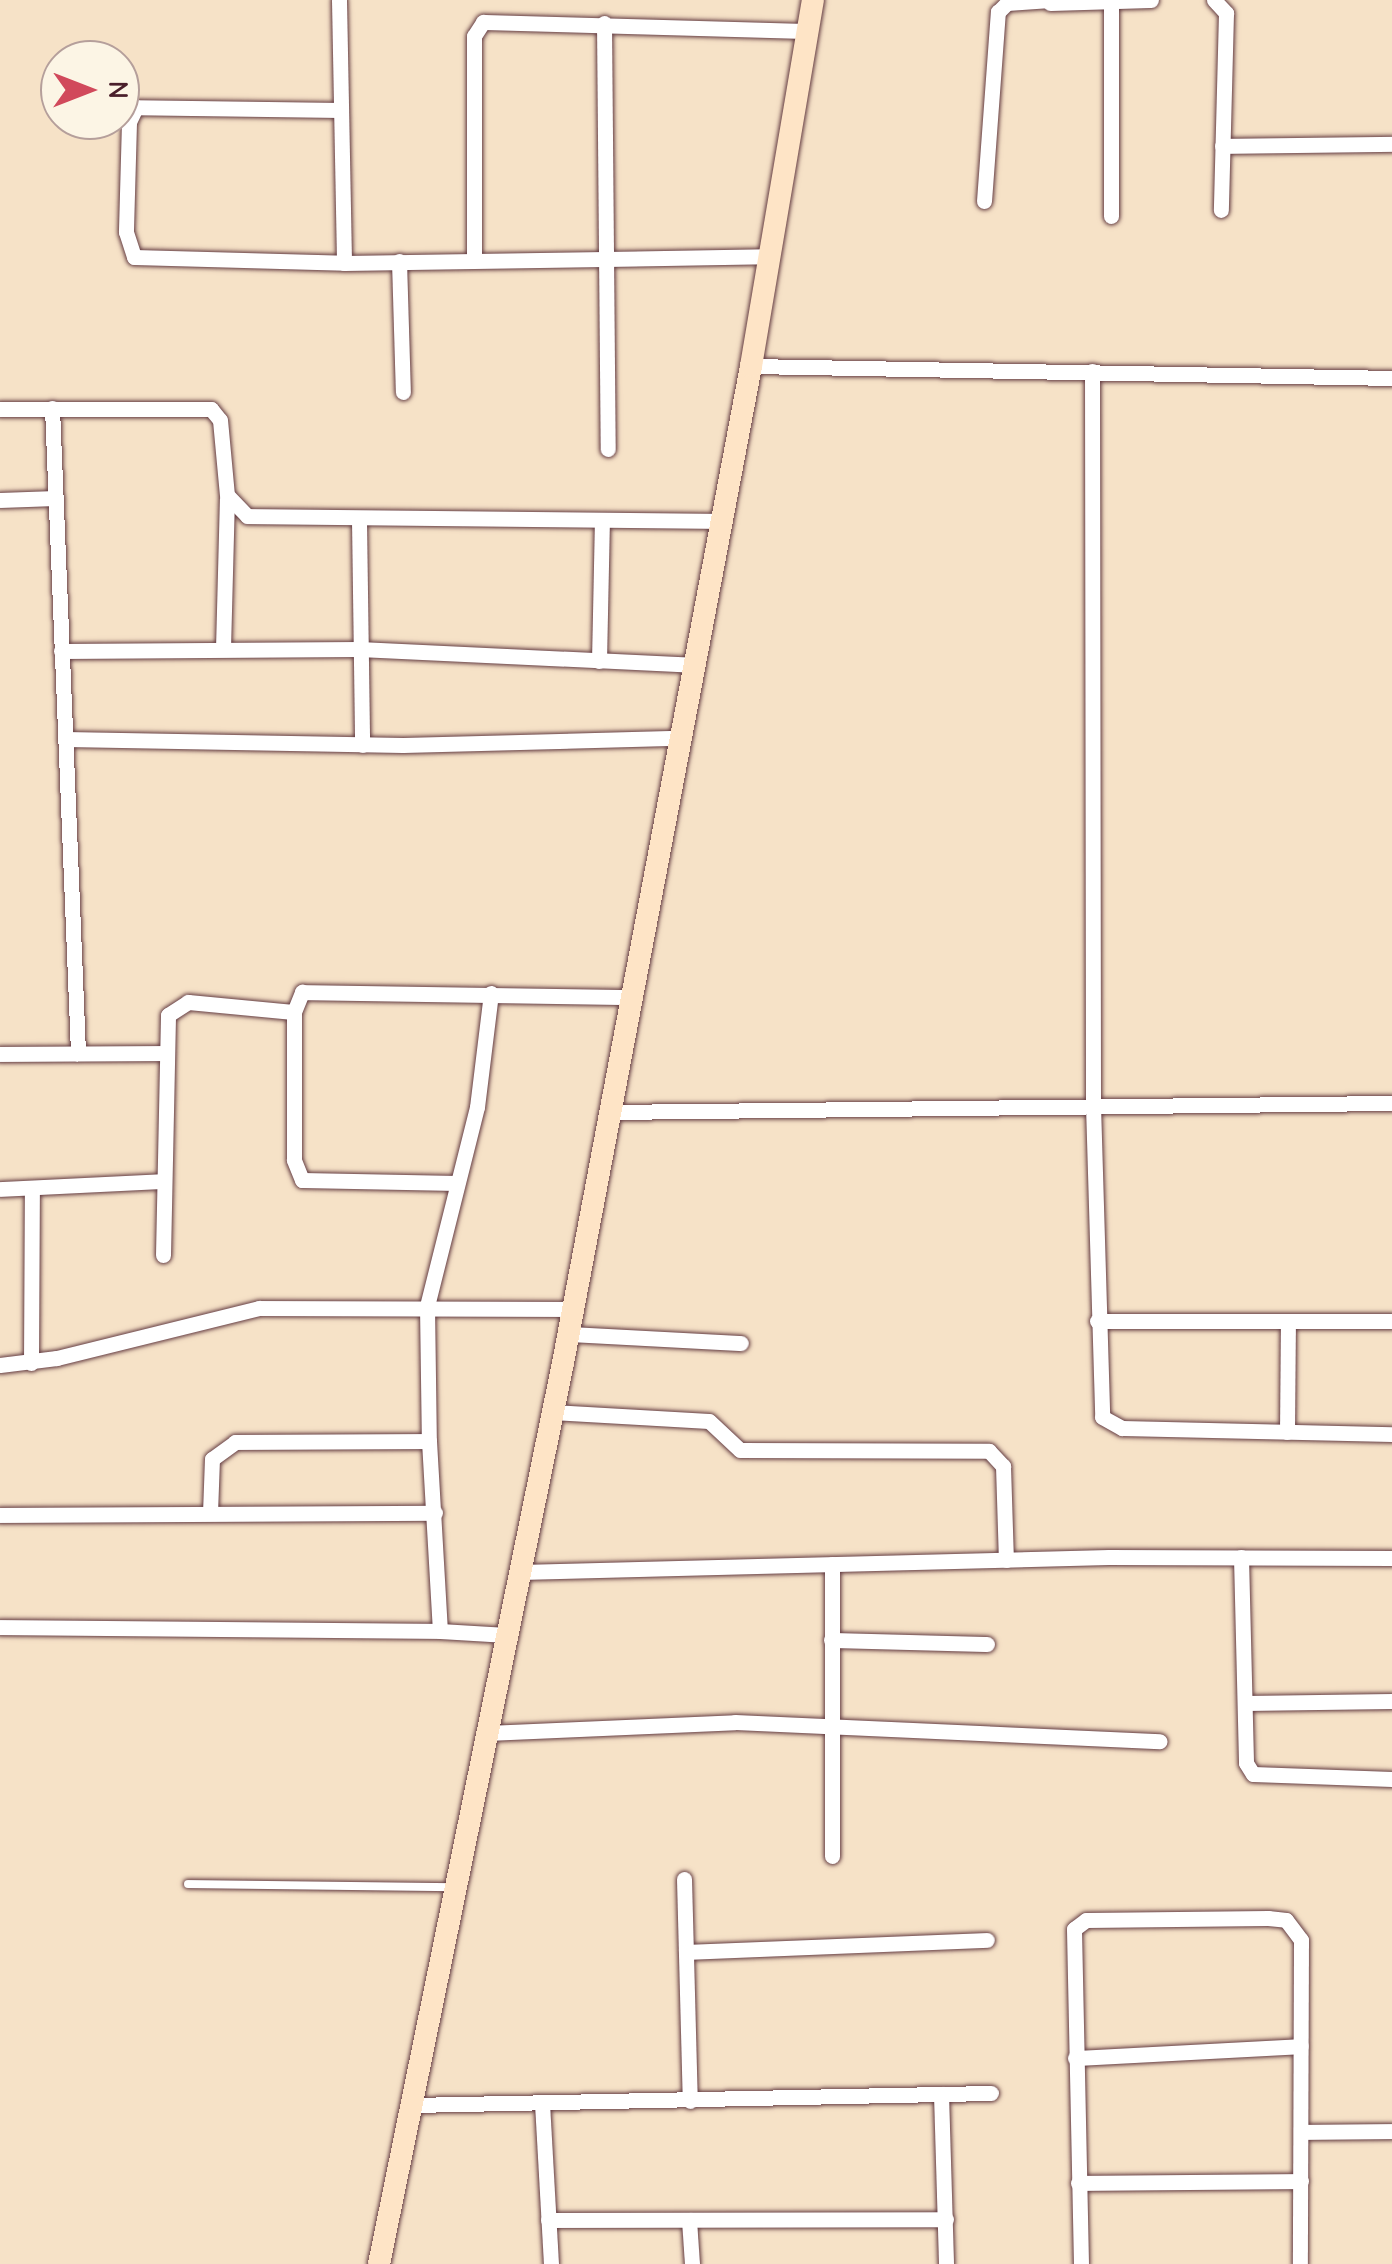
<!DOCTYPE html>
<html>
<head>
<meta charset="utf-8">
<style>
	body { margin:0 }
	#map { position:relative; width:1392px; height:2264px; overflow:hidden; background:#f6e2c7; font-family:"Comic Neue",sans-serif }
	div>[style] { position:absolute }
	[style*='--x'] { left:calc(var(--x)*1px); top:calc(var(--y)*1px); width:calc(var(--w)*1px); rotate:calc(var(--a)*1deg) }
	.roads { filter:drop-shadow(0 0 2px #643c42) drop-shadow(0 0 2px #643c42) }
	.lane>* { height:8px; margin:-4px; padding:0 4px; transform-origin:4px; border-radius:4px; background:#fff }
	.street>* { height:15px; margin:-7.5px; padding:0 7.5px; transform-origin:7.5px; border-radius:7.5px; background:#fff }
	.secondary>* { height:22px; margin:-11px; padding:0 11px; transform-origin:11px; border-radius:11px; background:#fee4c6 }
	span { translate:-50% -50%; white-space:nowrap; text-align:center; line-height:1.15; -webkit-text-stroke:10px #fcf5e5; paint-order:stroke }
	.north { position:absolute; left:40px; top:40px; width:100px; height:100px; box-sizing:border-box; background:#fcf5e5; border:2px solid #b59f9b; border-radius:50%; rotate:90deg; font-size:28px; font-weight:700; line-height:40px; text-align:center; color:#4a1f2b }
	.north::after { content:''; display:block; margin:auto; width:35px; height:45px; background:#d1495b; clip-path:polygon(50% 0,100% 100%,50% 72%,0 100%) }
</style>
</head>
<body>
<div id="map">
	<div class="roads">
		<div class="lane">
			<i style="--x:188;--y:1884;--w:264;--a:0.7"></i>
		</div>
		<div class="street">
			<i style="--x:339;--y:0;--w:263;--a:88.9"></i>
			<i style="--x:1214;--y:0;--w:18;--a:47"></i>
			<i style="--x:1226;--y:13;--w:197;--a:91.5"></i>
			<i style="--x:1050;--y:3;--w:101;--a:-1.7"></i>
			<i style="--x:604;--y:23;--w:426;--a:89.5"></i>
			<i style="--x:341;--y:110;--w:205;--a:-179.2"></i>
			<i style="--x:136;--y:107;--w:17;--a:115"></i>
			<i style="--x:129;--y:122;--w:110;--a:91.6"></i>
			<i style="--x:126;--y:232;--w:26;--a:72"></i>
			<i style="--x:134;--y:257;--w:210;--a:1.6"></i>
			<i style="--x:344;--y:263;--w:423;--a:-0.9"></i>
			<i style="--x:1222;--y:146;--w:170;--a:-0.7"></i>
			<i style="--x:984;--y:201;--w:190;--a:-85.8"></i>
			<i style="--x:998;--y:12;--w:13;--a:-45"></i>
			<i style="--x:1007;--y:3;--w:43;--a:-4"></i>
			<i style="--x:1111;--y:216;--w:214;--a:-90"></i>
			<i style="--x:474;--y:259;--w:223;--a:-90"></i>
			<i style="--x:474;--y:36;--w:17;--a:-57"></i>
			<i style="--x:483;--y:22;--w:324;--a:1.6"></i>
			<i style="--x:399;--y:261;--w:131;--a:88.3"></i>
			<i style="--x:751;--y:366;--w:641;--a:1.07"></i>
			<i style="--x:1092;--y:371;--w:734;--a:89.92"></i>
			<i style="--x:1093;--y:1105;--w:312;--a:88.3"></i>
			<i style="--x:1102;--y:1417;--w:23;--a:29"></i>
			<i style="--x:1122;--y:1428;--w:270;--a:1.3"></i>
			<i style="--x:52;--y:408;--w:646;--a:87.69"></i>
			<i style="--x:0;--y:409;--w:211;--a:0"></i>
			<i style="--x:211;--y:409;--w:14;--a:51"></i>
			<i style="--x:220;--y:420;--w:75;--a:84.7"></i>
			<i style="--x:227;--y:495;--w:29;--a:46"></i>
			<i style="--x:247;--y:516;--w:473;--a:0.6"></i>
			<i style="--x:0;--y:500;--w:55;--a:-2.1"></i>
			<i style="--x:359;--y:520;--w:225;--a:89.2"></i>
			<i style="--x:223;--y:649;--w:150;--a:-88.5"></i>
			<i style="--x:61;--y:651;--w:298;--a:-0.4"></i>
			<i style="--x:359;--y:649;--w:334;--a:2.7"></i>
			<i style="--x:599;--y:661;--w:141;--a:-88.8"></i>
			<i style="--x:65;--y:739;--w:338;--a:1"></i>
			<i style="--x:403;--y:745;--w:276;--a:-1.5"></i>
			<i style="--x:491;--y:993;--w:115;--a:97"></i>
			<i style="--x:477;--y:1107;--w:205;--a:104.1"></i>
			<i style="--x:427;--y:1306;--w:135;--a:89.2"></i>
			<i style="--x:429;--y:1441;--w:190;--a:86.7"></i>
			<i style="--x:440;--y:1631;--w:67;--a:3.4"></i>
			<i style="--x:0;--y:1054;--w:164;--a:-0.3"></i>
			<i style="--x:609;--y:1112;--w:783;--a:-0.66"></i>
			<i style="--x:457;--y:1183;--w:155;--a:-178.9"></i>
			<i style="--x:302;--y:1180;--w:22;--a:-112"></i>
			<i style="--x:294;--y:1160;--w:148;--a:-90"></i>
			<i style="--x:294;--y:1012;--w:22;--a:-68"></i>
			<i style="--x:302;--y:992;--w:328;--a:0.9"></i>
			<i style="--x:0;--y:1189;--w:164;--a:-2.8"></i>
			<i style="--x:163;--y:1255;--w:240;--a:-88.8"></i>
			<i style="--x:168;--y:1015;--w:24;--a:-33"></i>
			<i style="--x:188;--y:1002;--w:106;--a:5.4"></i>
			<i style="--x:1097;--y:1321;--w:295;--a:0"></i>
			<i style="--x:568;--y:1334;--w:173;--a:3"></i>
			<i style="--x:31;--y:1363;--w:175;--a:-89.7"></i>
			<i style="--x:0;--y:1365;--w:57;--a:-7"></i>
			<i style="--x:57;--y:1358;--w:208;--a:-13.9"></i>
			<i style="--x:259;--y:1308;--w:313;--a:0.2"></i>
			<i style="--x:552;--y:1412;--w:157;--a:3.3"></i>
			<i style="--x:709;--y:1421;--w:42;--a:43.1"></i>
			<i style="--x:740;--y:1450;--w:249;--a:0.2"></i>
			<i style="--x:989;--y:1451;--w:21;--a:47"></i>
			<i style="--x:1003;--y:1466;--w:94;--a:88.2"></i>
			<i style="--x:1287;--y:1432;--w:110;--a:-89.5"></i>
			<i style="--x:210;--y:1513;--w:54;--a:-87.9"></i>
			<i style="--x:212;--y:1459;--w:29;--a:-36"></i>
			<i style="--x:235;--y:1442;--w:194;--a:-0.3"></i>
			<i style="--x:0;--y:1515;--w:435;--a:-0.3"></i>
			<i style="--x:1241;--y:1557;--w:206;--a:88.6"></i>
			<i style="--x:1246;--y:1763;--w:13;--a:58"></i>
			<i style="--x:1253;--y:1774;--w:139;--a:2.1"></i>
			<i style="--x:832;--y:1564;--w:292;--a:90"></i>
			<i style="--x:520;--y:1572;--w:589;--a:-1.46"></i>
			<i style="--x:1109;--y:1557;--w:283;--a:0.2"></i>
			<i style="--x:0;--y:1627;--w:440;--a:0.5"></i>
			<i style="--x:831;--y:1640;--w:156;--a:1.5"></i>
			<i style="--x:1245;--y:1703;--w:147;--a:-0.8"></i>
			<i style="--x:487;--y:1733;--w:248;--a:-2.5"></i>
			<i style="--x:735;--y:1722;--w:425;--a:2.6"></i>
			<i style="--x:684;--y:1879;--w:222;--a:88.5"></i>
			<i style="--x:686;--y:1952;--w:301;--a:-2.3"></i>
			<i style="--x:1075;--y:2058;--w:226;--a:-3"></i>
			<i style="--x:941;--y:2094;--w:170;--a:88.3"></i>
			<i style="--x:542;--y:2103;--w:161;--a:86.8"></i>
			<i style="--x:412;--y:2105;--w:579;--a:-1.19"></i>
			<i style="--x:1301;--y:2132;--w:91;--a:-0.6"></i>
			<i style="--x:1078;--y:2183;--w:223;--a:-0.5"></i>
			<i style="--x:548;--y:2220;--w:398;--a:-0.1"></i>
			<i style="--x:689;--y:2220;--w:44;--a:86.1"></i>
			<i style="--x:1081;--y:2264;--w:335;--a:-91.2"></i>
			<i style="--x:1074;--y:1929;--w:15;--a:-37"></i>
			<i style="--x:1086;--y:1920;--w:182;--a:-0.6"></i>
			<i style="--x:1268;--y:1918;--w:18;--a:6"></i>
			<i style="--x:1286;--y:1920;--w:25;--a:53"></i>
			<i style="--x:1301;--y:1940;--w:324;--a:90.2"></i>
		</div>
		<div class="secondary">
			<i style="--x:379;--y:2264;--w:920;--a:-78.46"></i>
			<i style="--x:563;--y:1363;--w:1015;--a:-79.32"></i>
			<i style="--x:751;--y:366;--w:371;--a:-80.4"></i>
		</div>
	</div>
	<div class="north">N</div>
</div>
</body>
</html>
